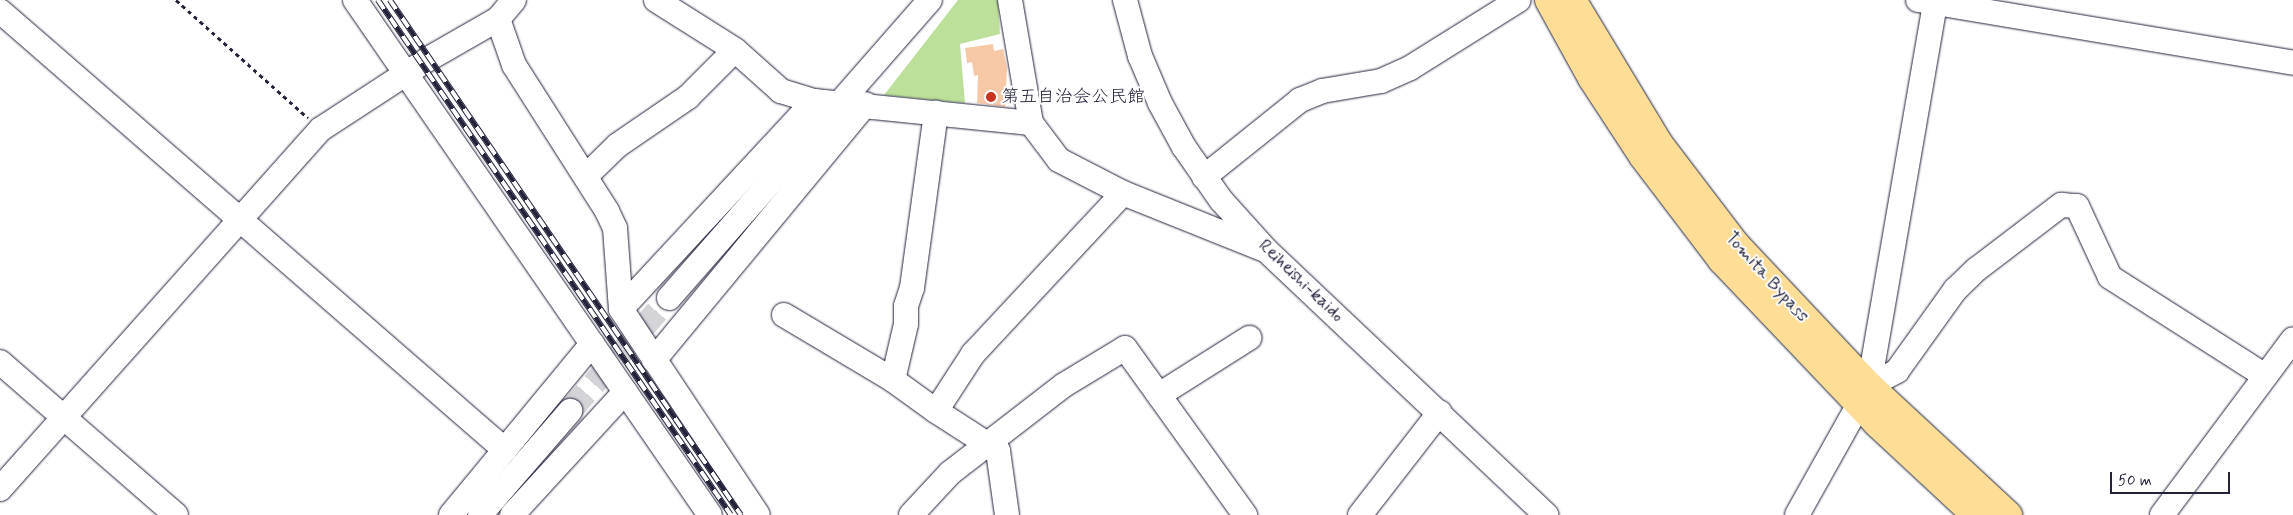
<!DOCTYPE html>
<html>
<head>
<meta charset="utf-8">
<style>
	body { margin:0 }
	#map { position:relative; width:2293px; height:515px; overflow:hidden; background:#fff; font-family:Mynerve,"Klee One",sans-serif }
	div>[style] { position:absolute }
	[style*='--x'] { left:calc(var(--x)*1px); top:calc(var(--y)*1px); width:calc(var(--w)*1px); rotate:calc(var(--a)*1deg) }
	.green>* { inset:0; background:#bce09a }
	.building>* { inset:0; background:#f7c8a6 }
	.minor-tunnel>* { height:24px; margin-top:-12px; transform-origin:0; background:repeating-linear-gradient(90deg,#d3d3d8 0 24px,transparent 0 36px) }
	.path>* { height:3px; margin-top:-1.5px; transform-origin:0; background:repeating-linear-gradient(90deg,#22223b 0 4px,transparent 0 8px) }
	.roads { filter:drop-shadow(0 0 1px #22223b) drop-shadow(0 0 1px #22223b) }
	.minor>* { height:24px; margin:-12px; padding:0 12px; transform-origin:12px; border-radius:12px; background:#fff }
	.major>* { height:28px; margin:-14px; padding:0 14px; transform-origin:14px; border-radius:14px; background:#fedd96 }
	.rail>* { height:5.5px; margin-top:-2.75px; transform-origin:0; background:repeating-linear-gradient(90deg,#fff 0 11px,#22223b 0 22px); box-sizing:border-box; border-block:1px solid #22223b }
	.dots>* { width:14px; height:14px; translate:-50% -50%; box-sizing:border-box; border:2px solid #fff; border-radius:50% }
	span { translate:-50% -50%; white-space:nowrap; text-align:center; line-height:1.15; -webkit-text-stroke:4px #fff; paint-order:stroke }
	.poi-label { font-size:18px; color:#22223b }
	.left { translate:0 -50%; text-align:left }
	.street-label { font-size:18px; color:#22223b }
	.scale { position:absolute; left:2110px; top:472px; width:120px; height:22px; box-sizing:border-box; border:2px solid #22223b; border-top:0; padding-left:6px; font-size:15px; line-height:18px; white-space:nowrap; color:#22223b; -webkit-text-stroke:4px #fff; paint-order:stroke }
</style>
</head>
<body>
<div id="map">
	<div class="green">
		<i style="clip-path:polygon(958px 0,998px 0,1000px 34px,960px 44px,965px 103px,884px 95px)"></i>
	</div>
	<div class="building">
		<i style="clip-path:polygon(993px 44px,994px 51px,1003px 49px,1007px 68px,1005px 107px,977px 103px,978px 75px,974px 76px,972px 62px,967px 63px,965px 48px)"></i>
	</div>
	<div class="minor-tunnel">
		<i style="--x:570;--y:411;--w:150;--a:-48.8"></i>
	</div>
	<div class="path">
		<i style="--x:176;--y:0;--w:177;--a:41.8"></i>
	</div>
	<div class="roads">
		<div class="minor">
			<i style="--x:355;--y:0;--w:625;--a:55.42"></i>
			<i style="--x:514;--y:0;--w:25;--a:130"></i>
			<i style="--x:498;--y:19;--w:49;--a:70.8"></i>
			<i style="--x:514;--y:65;--w:173;--a:57.5"></i>
			<i style="--x:607;--y:211;--w:19;--a:65"></i>
			<i style="--x:615;--y:228;--w:81;--a:85.8"></i>
			<i style="--x:621;--y:309;--w:247;--a:56.4"></i>
			<i style="--x:656;--y:0;--w:93;--a:32.3"></i>
			<i style="--x:735;--y:50;--w:62;--a:41.7"></i>
			<i style="--x:781;--y:91;--w:34;--a:17"></i>
			<i style="--x:814;--y:101;--w:218;--a:5.8"></i>
			<i style="--x:1010;--y:0;--w:125;--a:80.3"></i>
			<i style="--x:1031;--y:123;--w:46;--a:52.9"></i>
			<i style="--x:1059;--y:160;--w:72;--a:27.3"></i>
			<i style="--x:1123;--y:193;--w:150;--a:21.9"></i>
			<i style="--x:1125;--y:0;--w:58;--a:75"></i>
			<i style="--x:1140;--y:56;--w:51;--a:66.9"></i>
			<i style="--x:1160;--y:103;--w:50;--a:61.4"></i>
			<i style="--x:1184;--y:147;--w:65;--a:55.1"></i>
			<i style="--x:1221;--y:200;--w:67;--a:48"></i>
			<i style="--x:1266;--y:250;--w:386;--a:43.4"></i>
			<i style="--x:1918;--y:0;--w:380;--a:9.5"></i>
			<i style="--x:0;--y:11;--w:669;--a:41"></i>
			<i style="--x:586;--y:176;--w:45;--a:-44.1"></i>
			<i style="--x:618;--y:145;--w:85;--a:-34.4"></i>
			<i style="--x:688;--y:97;--w:66;--a:-45"></i>
			<i style="--x:1204;--y:177;--w:123;--a:-38.7"></i>
			<i style="--x:1300;--y:100;--w:24;--a:-22"></i>
			<i style="--x:1322;--y:91;--w:60;--a:-9.6"></i>
			<i style="--x:1381;--y:81;--w:32;--a:-24"></i>
			<i style="--x:1410;--y:68;--w:128;--a:-32"></i>
			<i style="--x:669;--y:298;--w:396;--a:-48.8"></i>
			<i style="--x:621;--y:309;--w:284;--a:-47.1"></i>
			<i style="--x:784;--y:315;--w:127;--a:30.8"></i>
			<i style="--x:893;--y:380;--w:53;--a:35.8"></i>
			<i style="--x:654;--y:360;--w:332;--a:-50.4"></i>
			<i style="--x:0;--y:362;--w:233;--a:41"></i>
			<i style="--x:893;--y:380;--w:57;--a:-76.9"></i>
			<i style="--x:906;--y:324;--w:18;--a:-90"></i>
			<i style="--x:906;--y:306;--w:19;--a:-72"></i>
			<i style="--x:912;--y:288;--w:177;--a:-82.2"></i>
			<i style="--x:1869;--y:386;--w:32;--a:-28"></i>
			<i style="--x:1897;--y:371;--w:100;--a:-54.4"></i>
			<i style="--x:1955;--y:290;--w:30;--a:-44"></i>
			<i style="--x:1977;--y:269;--w:106;--a:-37.3"></i>
			<i style="--x:2061;--y:205;--w:16;--a:4"></i>
			<i style="--x:2077;--y:206;--w:78;--a:65.1"></i>
			<i style="--x:2110;--y:277;--w:183;--a:32.5"></i>
			<i style="--x:1159;--y:395;--w:107;--a:-32.3"></i>
			<i style="--x:0;--y:489;--w:482;--a:-48.3"></i>
			<i style="--x:321;--y:129;--w:130;--a:-33.1"></i>
			<i style="--x:430;--y:58;--w:78;--a:-29.8"></i>
			<i style="--x:451;--y:515;--w:222;--a:-50.5"></i>
			<i style="--x:480;--y:515;--w:138;--a:-49.1"></i>
			<i style="--x:512;--y:515;--w:167;--a:-47.4"></i>
			<i style="--x:911;--y:515;--w:57;--a:-47.1"></i>
			<i style="--x:950;--y:473;--w:144;--a:-37.7"></i>
			<i style="--x:1064;--y:385;--w:71;--a:-31.2"></i>
			<i style="--x:1125;--y:348;--w:206;--a:54.3"></i>
			<i style="--x:1007;--y:515;--w:65;--a:-98"></i>
			<i style="--x:998;--y:451;--w:74;--a:-147.2"></i>
			<i style="--x:936;--y:411;--w:68;--a:-57"></i>
			<i style="--x:973;--y:354;--w:220;--a:-47"></i>
			<i style="--x:1360;--y:515;--w:130;--a:-52.2"></i>
			<i style="--x:1797;--y:515;--w:148;--a:-60.8"></i>
			<i style="--x:1869;--y:386;--w:389;--a:-80.2"></i>
			<i style="--x:2162;--y:515;--w:219;--a:-53.3"></i>
		</div>
		<div class="major">
			<i style="--x:1549;--y:0;--w:89;--a:61.1"></i>
			<i style="--x:1592;--y:78;--w:93;--a:56.8"></i>
			<i style="--x:1643;--y:156;--w:131;--a:52.8"></i>
			<i style="--x:1722;--y:260;--w:225;--a:46.4"></i>
			<i style="--x:1877;--y:423;--w:135;--a:42.9"></i>
			<i style="--x:1572;--y:0;--w:168;--a:58.9"></i>
			<i style="--x:1659;--y:144;--w:127;--a:52.7"></i>
			<i style="--x:1736;--y:245;--w:194;--a:46.7"></i>
			<i style="--x:1869;--y:386;--w:190;--a:42.9"></i>
		</div>
	</div>
	<div class="rail">
		<i style="--x:378;--y:0;--w:624;--a:55.57"></i>
		<i style="--x:390;--y:0;--w:623;--a:55.72"></i>
	</div>
	<div class="dots">
		<i style="left:991px;top:97px;background:#c8321e"></i>
	</div>
	<div class="poi-label">
		<span class="left" style="left:1001px;top:97px">第五自治会公民館</span>
	</div>
	<div class="street-label">
		<span style="left:1767px;top:277px;rotate:48deg">Tomita Bypass</span>
		<span style="left:1301px;top:281px;rotate:44deg">Reiheishi-kaido</span>
	</div>
	<div class="scale">50 m</div>
</div>
</body>
</html>
